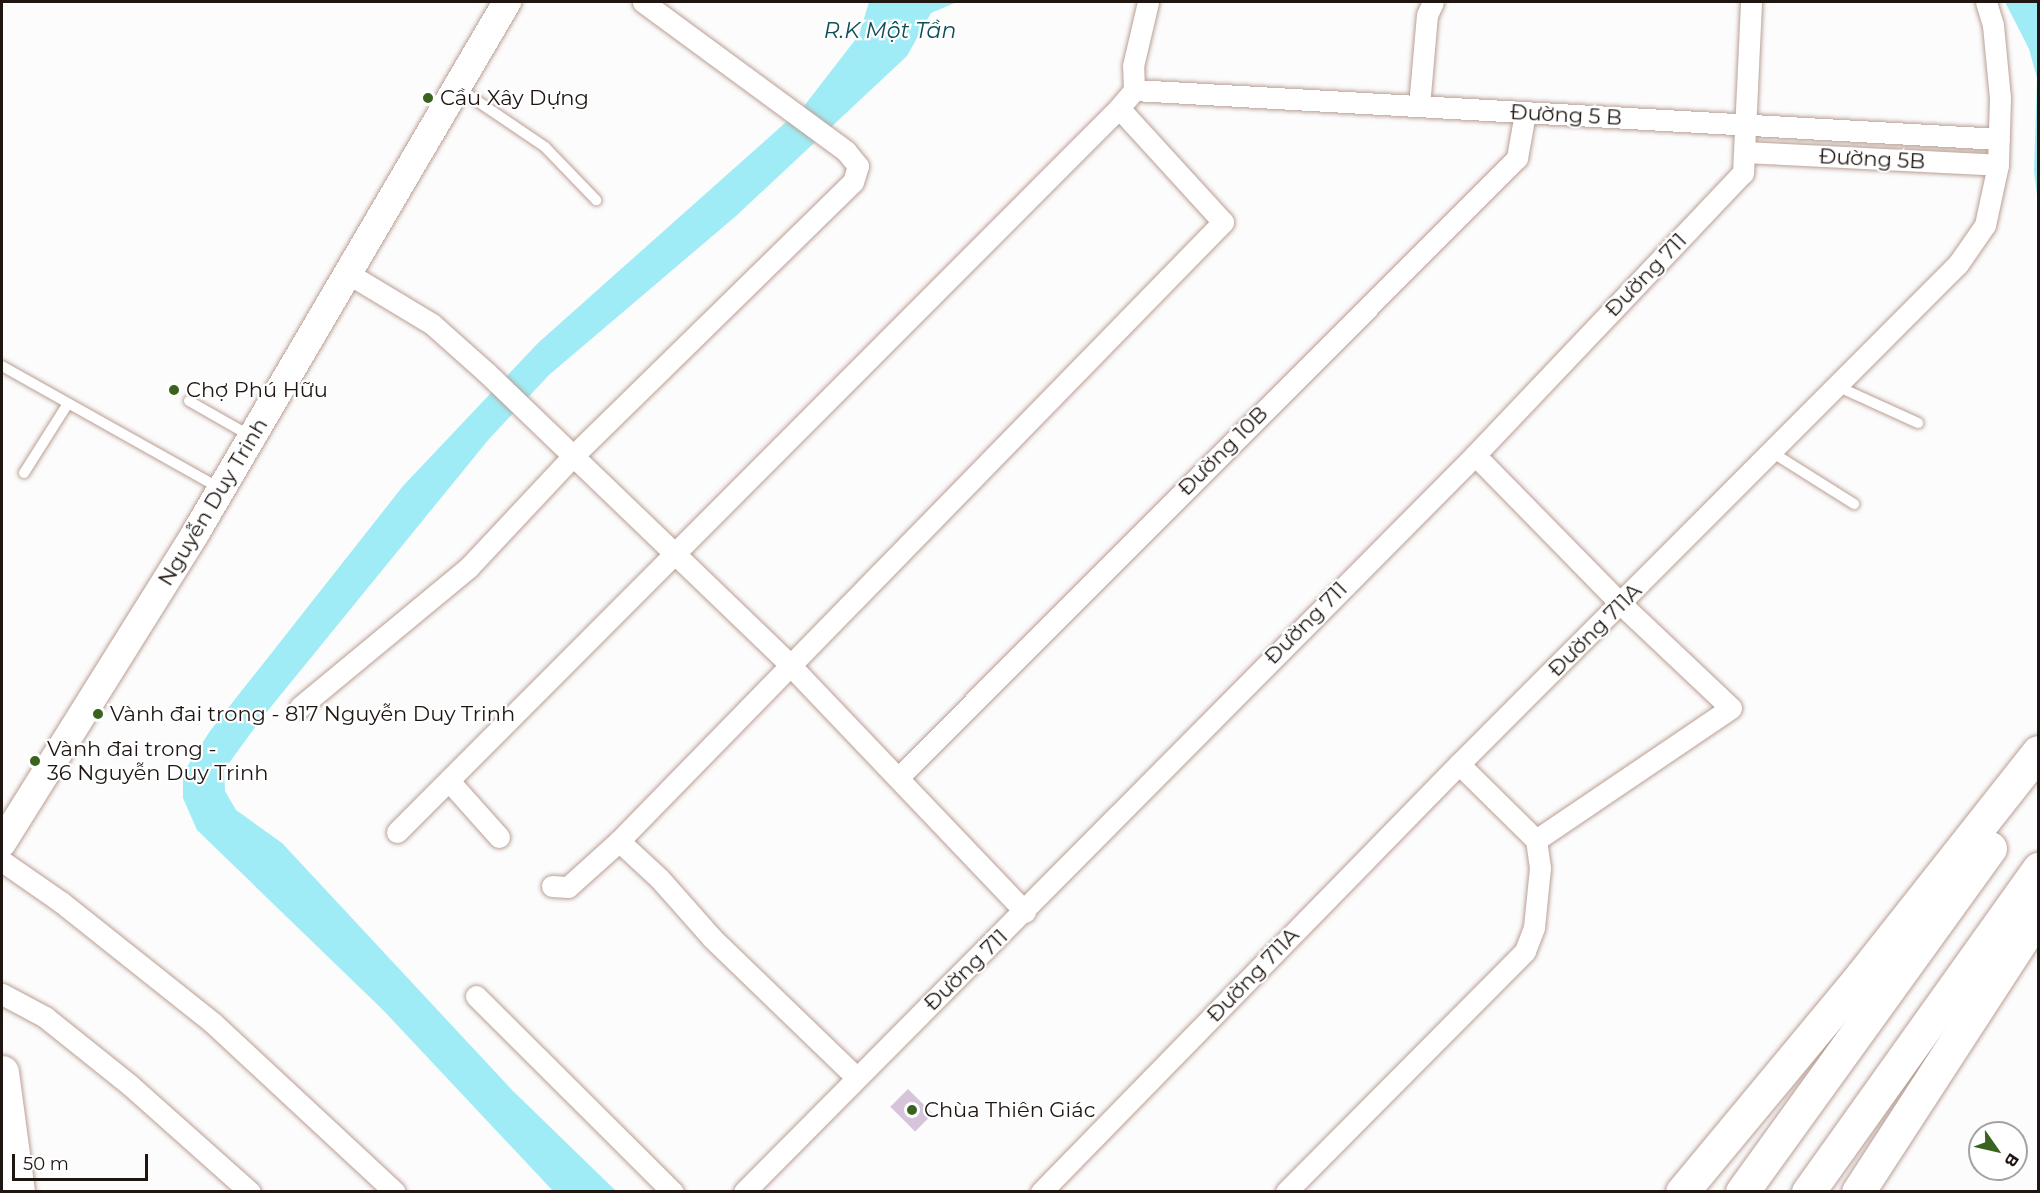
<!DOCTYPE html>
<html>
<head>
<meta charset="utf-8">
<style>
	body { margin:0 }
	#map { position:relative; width:2040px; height:1193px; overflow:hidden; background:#fcfcfc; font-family:Montserrat,sans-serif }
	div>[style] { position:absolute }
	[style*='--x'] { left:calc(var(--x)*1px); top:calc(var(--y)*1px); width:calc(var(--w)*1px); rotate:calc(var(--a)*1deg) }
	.water>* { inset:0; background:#a0ecf6 }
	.building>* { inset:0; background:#d5c4da; transform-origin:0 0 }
	.roads { filter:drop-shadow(0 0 2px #b99f94) drop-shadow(0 0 2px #b99f94) }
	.service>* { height:10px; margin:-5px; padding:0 5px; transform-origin:5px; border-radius:5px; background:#fff }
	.minor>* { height:21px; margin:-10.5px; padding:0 10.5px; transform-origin:10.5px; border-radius:10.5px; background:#fff }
	.secondary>* { height:28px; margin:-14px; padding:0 14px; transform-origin:14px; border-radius:14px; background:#fff }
	.motorway>* { height:33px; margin:-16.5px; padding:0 16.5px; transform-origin:16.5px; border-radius:16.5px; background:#fff }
	.dots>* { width:16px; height:16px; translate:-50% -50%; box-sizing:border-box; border:3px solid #fff; border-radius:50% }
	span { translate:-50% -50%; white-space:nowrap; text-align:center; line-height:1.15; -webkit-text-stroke:4.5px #fff; paint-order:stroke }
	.poi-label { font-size:21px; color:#1f1612 }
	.left { translate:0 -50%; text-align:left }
	.street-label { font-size:21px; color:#1f1612 }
	.water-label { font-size:22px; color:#0b4f57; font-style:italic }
	.frame { position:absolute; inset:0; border:3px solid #1f1612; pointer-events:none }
	.north { position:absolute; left:1968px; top:1121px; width:60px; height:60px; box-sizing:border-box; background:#fff; border:2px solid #a5a2a0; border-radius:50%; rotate:124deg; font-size:16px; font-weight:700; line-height:24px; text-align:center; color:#1f1612 }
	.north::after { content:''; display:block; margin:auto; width:21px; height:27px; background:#39631f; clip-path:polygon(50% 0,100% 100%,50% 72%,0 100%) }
	.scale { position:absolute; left:12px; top:1154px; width:136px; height:27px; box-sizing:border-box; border:3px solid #1f1612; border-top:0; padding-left:8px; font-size:18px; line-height:21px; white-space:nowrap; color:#1f1612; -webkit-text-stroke:4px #fff; paint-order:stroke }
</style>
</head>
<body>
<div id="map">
	<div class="water">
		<i style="clip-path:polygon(869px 2px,957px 2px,931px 13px,907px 56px,736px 216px,549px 375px,489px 439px,261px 719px,224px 770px,225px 791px,236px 810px,282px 843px,512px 1090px,616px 1191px,553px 1191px,383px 1010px,197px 830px,183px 798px,183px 773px,210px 731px,403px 486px,538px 343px,804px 106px,859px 35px)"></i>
		<i style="clip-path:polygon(2005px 2px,2038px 2px,2038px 203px,2034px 171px,2037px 78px,2029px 49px)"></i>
	</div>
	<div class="building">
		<i style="left:908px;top:1089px;width:35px;height:25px;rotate:45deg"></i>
	</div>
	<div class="roads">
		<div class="service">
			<i style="--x:458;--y:88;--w:105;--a:34.1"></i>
			<i style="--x:545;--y:147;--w:74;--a:46.1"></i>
			<i style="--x:2;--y:366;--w:251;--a:29.3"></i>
			<i style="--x:1839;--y:387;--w:87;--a:24.5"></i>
			<i style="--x:189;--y:401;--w:73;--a:29.7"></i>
			<i style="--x:1773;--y:453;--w:96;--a:32.2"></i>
			<i style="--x:24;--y:473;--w:80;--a:-57.7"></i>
		</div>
		<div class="minor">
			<i style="--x:1134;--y:90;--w:866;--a:3.24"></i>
			<i style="--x:1134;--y:90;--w:24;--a:-92"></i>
			<i style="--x:1133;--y:66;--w:66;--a:-76.8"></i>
			<i style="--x:1419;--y:106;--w:91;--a:-85"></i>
			<i style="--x:1427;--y:15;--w:14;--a:-65"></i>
			<i style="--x:1745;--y:152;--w:253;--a:2.9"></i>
			<i style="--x:349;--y:274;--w:97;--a:31.1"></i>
			<i style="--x:432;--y:324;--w:74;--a:41.7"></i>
			<i style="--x:487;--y:373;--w:424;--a:43.9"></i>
			<i style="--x:792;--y:667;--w:338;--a:46.4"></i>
			<i style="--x:1475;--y:455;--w:209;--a:45.6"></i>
			<i style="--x:1621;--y:604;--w:151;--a:43.4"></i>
			<i style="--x:1731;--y:708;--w:235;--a:145.9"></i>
			<i style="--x:300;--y:707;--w:219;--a:-39.6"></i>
			<i style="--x:469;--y:567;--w:151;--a:-46.9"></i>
			<i style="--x:572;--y:457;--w:393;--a:-44.4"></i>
			<i style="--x:853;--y:182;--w:17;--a:-73"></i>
			<i style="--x:858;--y:166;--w:19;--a:-129"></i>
			<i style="--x:846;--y:151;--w:252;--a:-143.7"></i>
			<i style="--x:898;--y:778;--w:876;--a:-45.05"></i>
			<i style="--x:1517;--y:158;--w:46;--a:-79.9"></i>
			<i style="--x:449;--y:781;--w:75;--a:48.2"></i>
			<i style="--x:397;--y:832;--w:1022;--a:-45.08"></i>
			<i style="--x:619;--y:841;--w:54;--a:42.8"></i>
			<i style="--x:659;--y:878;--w:80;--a:48.5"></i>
			<i style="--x:712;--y:938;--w:200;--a:44"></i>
			<i style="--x:2;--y:861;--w:72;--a:34.8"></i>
			<i style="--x:61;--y:902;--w:194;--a:38.5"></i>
			<i style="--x:213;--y:1023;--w:248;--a:42.9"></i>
			<i style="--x:552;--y:886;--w:16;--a:4"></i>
			<i style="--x:568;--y:887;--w:69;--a:-42"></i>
			<i style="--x:619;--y:841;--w:865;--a:-45.7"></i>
			<i style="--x:1223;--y:222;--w:154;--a:-132.4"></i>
			<i style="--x:1119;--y:108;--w:23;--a:-50"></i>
			<i style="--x:2;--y:994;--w:49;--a:28.1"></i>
			<i style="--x:45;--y:1017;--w:110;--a:38.7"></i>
			<i style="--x:131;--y:1086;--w:159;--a:41.7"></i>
			<i style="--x:476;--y:996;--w:278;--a:44.9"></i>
			<i style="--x:744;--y:1192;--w:1038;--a:-45.23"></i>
			<i style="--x:1475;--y:455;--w:389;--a:-46.5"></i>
			<i style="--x:1743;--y:173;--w:171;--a:-87.3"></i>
			<i style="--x:1041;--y:1192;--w:598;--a:-45.68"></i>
			<i style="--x:1459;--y:764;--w:706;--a:-45.06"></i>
			<i style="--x:1958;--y:264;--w:47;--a:-55.3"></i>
			<i style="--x:1985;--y:225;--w:61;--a:-77.8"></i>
			<i style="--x:1998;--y:165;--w:67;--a:-88.3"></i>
			<i style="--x:2000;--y:98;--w:73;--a:-95.5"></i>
			<i style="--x:1993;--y:25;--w:24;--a:-107"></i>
			<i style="--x:1286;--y:1192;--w:339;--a:-45.2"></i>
			<i style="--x:1525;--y:951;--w:26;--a:-69"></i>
			<i style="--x:1534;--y:927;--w:59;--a:-84.2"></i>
			<i style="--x:1540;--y:868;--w:28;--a:-98"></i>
			<i style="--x:1536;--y:840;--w:108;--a:-135.4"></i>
		</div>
		<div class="secondary">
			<i style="--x:2;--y:843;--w:364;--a:-58"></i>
			<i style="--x:195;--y:534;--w:617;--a:-59.61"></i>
		</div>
		<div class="motorway">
			<i style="--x:2;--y:1072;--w:121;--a:82.4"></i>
			<i style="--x:1682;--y:1192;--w:282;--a:-50.3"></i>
			<i style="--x:1862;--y:975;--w:284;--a:-51.7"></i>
			<i style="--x:1742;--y:1192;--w:424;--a:-54.2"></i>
			<i style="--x:1808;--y:1192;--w:397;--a:-54.5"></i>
			<i style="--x:1858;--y:1192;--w:330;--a:-57"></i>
		</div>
	</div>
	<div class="dots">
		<i style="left:428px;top:98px;background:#39631f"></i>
		<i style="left:174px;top:390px;background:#39631f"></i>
		<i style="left:98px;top:714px;background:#39631f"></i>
		<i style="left:35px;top:761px;background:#39631f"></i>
		<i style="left:912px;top:1110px;background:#39631f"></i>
	</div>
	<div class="poi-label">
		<span class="left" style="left:440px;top:98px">Cầu Xây Dựng</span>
		<span class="left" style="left:186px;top:390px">Chợ Phú Hữu</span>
		<span class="left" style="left:110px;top:714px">Vành đai trong - 817 Nguyễn Duy Trinh</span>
		<span class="left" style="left:47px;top:761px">Vành đai trong -<br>36 Nguyễn Duy Trinh</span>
		<span class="left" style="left:924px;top:1110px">Chùa Thiên Giác</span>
	</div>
	<div class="street-label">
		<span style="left:1566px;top:115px;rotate:3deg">Đường 5 B</span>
		<span style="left:1872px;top:159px;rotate:3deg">Đường 5B</span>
		<span style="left:1646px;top:275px;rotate:-46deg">Đường 711</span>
		<span style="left:1223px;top:451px;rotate:-45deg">Đường 10B</span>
		<span style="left:213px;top:502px;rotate:-59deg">Nguyễn Duy Trinh</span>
		<span style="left:1306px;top:623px;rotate:-45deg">Đường 711</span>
		<span style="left:1595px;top:630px;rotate:-45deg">Đường 711A</span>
		<span style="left:966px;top:970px;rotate:-44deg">Đường 711</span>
		<span style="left:1253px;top:975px;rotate:-46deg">Đường 711A</span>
	</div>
	<div class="water-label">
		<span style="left:890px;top:31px">R.K Một Tần</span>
	</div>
	<div class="frame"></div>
	<div class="north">B</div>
	<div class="scale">50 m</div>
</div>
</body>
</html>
